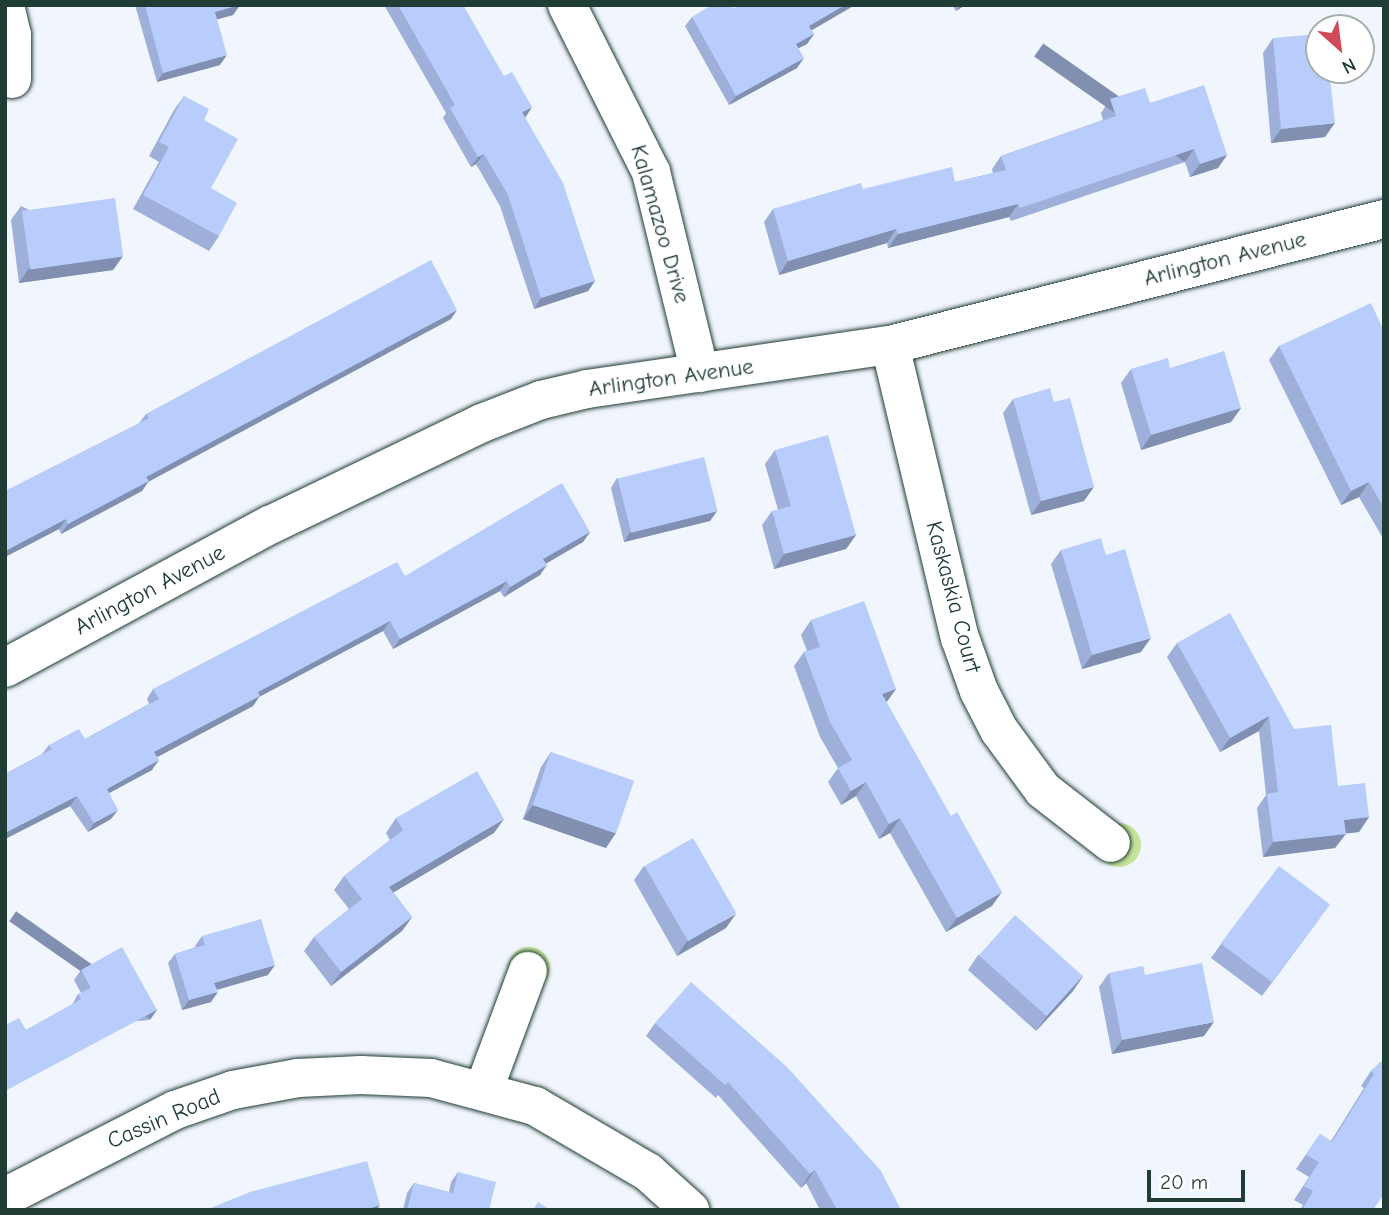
<!DOCTYPE html>
<html>
<head>
<meta charset="utf-8">
<style>
	body { margin:0 }
	#map { position:relative; width:1389px; height:1215px; overflow:hidden; background:#f1f5fe; font-family:"Comic Neue",sans-serif }
	div>[style] { position:absolute }
	[style*='--x'] { left:calc(var(--x)*1px); top:calc(var(--y)*1px); width:calc(var(--w)*1px); rotate:calc(var(--a)*1deg) }
	.green>* { inset:0; background:#c6e49b }
	.round { border-radius:50% }
	.roads { filter:drop-shadow(0 0 2px #1f3d34) drop-shadow(0 0 2px #1f3d34) }
	.minor>* { height:38px; margin:-19px; padding:0 19px; transform-origin:19px; border-radius:19px; background:#fff }
	.wall>* { inset:0; background:#9eb0d9 }
	.shaded-wall>* { inset:0; background:#8190b0; transform-origin:0 0 }
	.building>* { inset:0; background:#b8cdfc; transform-origin:0 0 }
	span { translate:-50% -50%; white-space:nowrap; text-align:center; line-height:1.15; -webkit-text-stroke:5px #fff; paint-order:stroke }
	.street-label { font-size:23px; color:#1f3d34 }
	.frame { position:absolute; inset:0; border:7px solid #1f3d34; pointer-events:none }
	.north { position:absolute; left:1305px; top:14px; width:70px; height:70px; box-sizing:border-box; background:#fff; border:2px solid #a5b1ae; border-radius:50%; rotate:152deg; font-size:19px; font-weight:700; line-height:28px; text-align:center; color:#1f3d34 }
	.north::after { content:''; display:block; margin:auto; width:24px; height:32px; background:#d1495b; clip-path:polygon(50% 0,100% 100%,50% 72%,0 100%) }
	.scale { position:absolute; left:1147px; top:1170px; width:98px; height:32px; box-sizing:border-box; border:4px solid #1f3d34; border-top:0; padding-left:9px; font-size:21px; line-height:24px; white-space:nowrap; color:#1f3d34; -webkit-text-stroke:5px #fff; paint-order:stroke }
</style>
</head>
<body>
<div id="map">
	<div class="green">
		<i class="round" style="left:1097px;top:823px;width:44px;height:44px"></i>
		<i class="round" style="left:508px;top:947px;width:42px;height:42px"></i>
	</div>
	<div class="roads">
		<div class="minor">
			<i style="--x:5;--y:5;--w:31;--a:77"></i>
			<i style="--x:12;--y:35;--w:44;--a:90"></i>
			<i style="--x:567;--y:5;--w:187;--a:63.3"></i>
			<i style="--x:651;--y:172;--w:207;--a:76.3"></i>
			<i style="--x:890;--y:345;--w:301;--a:76.6"></i>
			<i style="--x:960;--y:638;--w:56;--a:70.3"></i>
			<i style="--x:979;--y:691;--w:44;--a:62.9"></i>
			<i style="--x:999;--y:730;--w:74;--a:53.7"></i>
			<i style="--x:1043;--y:790;--w:86;--a:37.9"></i>
			<i style="--x:5;--y:668;--w:301;--a:-28.4"></i>
			<i style="--x:270;--y:525;--w:235;--a:-25.7"></i>
			<i style="--x:482;--y:423;--w:63;--a:-21.3"></i>
			<i style="--x:541;--y:400;--w:47;--a:-13.4"></i>
			<i style="--x:587;--y:389;--w:306;--a:-8.3"></i>
			<i style="--x:890;--y:345;--w:510;--a:-14.31"></i>
			<i style="--x:484;--y:1089;--w:126;--a:-69.6"></i>
			<i style="--x:5;--y:1197;--w:191;--a:-27.1"></i>
			<i style="--x:175;--y:1110;--w:61;--a:-19"></i>
			<i style="--x:233;--y:1090;--w:66;--a:-10.5"></i>
			<i style="--x:298;--y:1078;--w:63;--a:-2.7"></i>
			<i style="--x:361;--y:1075;--w:70;--a:2.5"></i>
			<i style="--x:431;--y:1078;--w:108;--a:15.1"></i>
			<i style="--x:535;--y:1106;--w:131;--a:30.3"></i>
			<i style="--x:648;--y:1172;--w:57;--a:42.1"></i>
		</div>
	</div>
	<div class="wall">
		<i style="clip-path:polygon(135px 5px,240px 5px,233px 15px,217px 19px,220px 65px,157px 82px)"></i>
		<i style="clip-path:polygon(384px 5px,463px 5px,525px 117px,595px 281px,588px 291px,534px 309px,500px 206px,476px 164px,471px 167px,443px 118px,446px 113px)"></i>
		<i style="clip-path:polygon(739px 5px,855px 5px,811px 30px,814px 34px,807px 44px,798px 48px,797px 68px,729px 105px,685px 26px,692px 17px,734px 9px)"></i>
		<i style="clip-path:polygon(952px 5px,965px 5px,956px 11px)"></i>
		<i style="clip-path:polygon(1273px 38px,1325px 137px,1271px 143px,1263px 53px)"></i>
		<i style="clip-path:polygon(184px 96px,204px 120px,211px 188px,219px 236px,209px 251px,133px 209px,159px 162px,149px 156px,174px 110px)"></i>
		<i style="clip-path:polygon(1110px 99px,1150px 103px,1227px 155px,1218px 168px,1190px 177px,1185px 162px,1011px 221px,1009px 217px,888px 248px,887px 243px,779px 275px,764px 222px,773px 209px,863px 189px,955px 182px,993px 173px,992px 169px,1001px 156px,1103px 120px,1101px 113px)"></i>
		<i style="clip-path:polygon(21px 206px,123px 256px,113px 270px,19px 283px,11px 220px)"></i>
		<i style="clip-path:polygon(451px 319px,148px 482px,142px 491px,61px 534px,59px 529px,5px 557px,140px 422px,146px 414px)"></i>
		<i style="clip-path:polygon(1384px 331px,1384px 540px,1359px 497px,1341px 505px,1269px 360px,1279px 346px)"></i>
		<i style="clip-path:polygon(1170px 368px,1241px 408px,1231px 422px,1141px 450px,1121px 383px,1131px 369px)"></i>
		<i style="clip-path:polygon(1013px 399px,1084px 501px,1031px 515px,1003px 413px)"></i>
		<i style="clip-path:polygon(775px 450px,856px 535px,846px 549px,774px 569px,762px 525px,772px 511px,778px 510px,765px 464px)"></i>
		<i style="clip-path:polygon(617px 478px,717px 511px,710px 521px,624px 542px,611px 488px)"></i>
		<i style="clip-path:polygon(590px 532px,583px 542px,546px 563px,540px 575px,504px 597px,500px 591px,393px 649px,383px 631px,259px 697px,253px 706px,157px 757px,152px 770px,109px 793px,111px 819px,88px 832px,70px 806px,5px 839px,5px 774px,42px 754px,49px 745px,85px 739px,149px 704px,147px 699px,153px 689px,405px 576px)"></i>
		<i style="clip-path:polygon(1061px 550px,1106px 555px,1141px 652px,1082px 669px,1051px 564px)"></i>
		<i style="clip-path:polygon(811px 620px,896px 689px,886px 702px,992px 906px,946px 932px,890px 833px,879px 839px,856px 796px,841px 805px,828px 782px,838px 768px,820px 737px,794px 666px,804px 652px,807px 651px,801px 635px)"></i>
		<i style="clip-path:polygon(1177px 643px,1294px 729px,1338px 786px,1369px 817px,1359px 832px,1345px 833px,1335px 848px,1263px 857px,1257px 808px,1266px 795px,1259px 731px,1220px 752px,1167px 657px)"></i>
		<i style="clip-path:polygon(551px 752px,606px 848px,523px 819px,541px 767px)"></i>
		<i style="clip-path:polygon(396px 818px,494px 833px,393px 892px,412px 917px,402px 931px,331px 986px,304px 951px,314px 937px,349px 909px,334px 890px,344px 876px,390px 840px,386px 833px)"></i>
		<i style="clip-path:polygon(644px 866px,726px 928px,677px 956px,634px 880px)"></i>
		<i style="clip-path:polygon(1320px 918px,1262px 996px,1211px 958px,1221px 944px)"></i>
		<i style="clip-path:polygon(202px 936px,268px 975px,217px 990px,211px 1002px,182px 1010px,168px 963px,175px 954px,196px 947px,195px 946px)"></i>
		<i style="clip-path:polygon(978px 955px,1083px 976px,1073px 991px,1036px 1031px,968px 970px)"></i>
		<i style="clip-path:polygon(81px 970px,150px 1020px,26px 1030px,72px 1005px,78px 994px,81px 993px,74px 980px)"></i>
		<i style="clip-path:polygon(1109px 973px,1145px 975px,1204px 1036px,1112px 1054px,1099px 987px)"></i>
		<i style="clip-path:polygon(655px 1023px,901px 1210px,820px 1210px,806px 1183px,801px 1188px,718px 1095px,716px 1098px,646px 1036px)"></i>
		<i style="clip-path:polygon(1384px 1059px,1373px 1210px,1300px 1210px,1303px 1205px,1294px 1200px,1309px 1177px,1296px 1169px,1320px 1134px,1331px 1141px,1364px 1088px,1361px 1086px,1371px 1071px)"></i>
		<i style="clip-path:polygon(458px 1172px,489px 1210px,403px 1210px,407px 1193px,414px 1183px,449px 1192px,451px 1182px)"></i>
	</div>
	<div class="shaded-wall">
		<i style="clip-path:polygon(240px 5px,233px 15px,208px 22px,215px 12px)"></i>
		<i style="clip-path:polygon(845px 5px,855px 5px,802px 36px,809px 26px)"></i>
		<i style="clip-path:polygon(960px 5px,965px 5px,956px 11px)"></i>
		<i style="clip-path:polygon(814px 34px,807px 44px,789px 53px,796px 44px)"></i>
		<i style="clip-path:polygon(227px 55px,220px 65px,157px 82px,163px 73px)"></i>
		<i style="clip-path:polygon(804px 58px,797px 68px,729px 105px,736px 96px)"></i>
		<i style="clip-path:polygon(532px 107px,525px 118px,522px 112px)"></i>
		<i style="clip-path:polygon(1335px 123px,1325px 137px,1271px 143px,1281px 129px)"></i>
		<i style="left:1194px;top:149px;width:16px;height:184px;rotate:125deg"></i>
		<i style="clip-path:polygon(484px 154px,476px 164px,471px 167px,478px 157px)"></i>
		<i style="clip-path:polygon(1227px 155px,1218px 168px,1190px 177px,1200px 164px)"></i>
		<i style="clip-path:polygon(1018px 204px,1009px 217px,888px 248px,898px 234px)"></i>
		<i style="clip-path:polygon(896px 229px,887px 243px,779px 275px,788px 261px)"></i>
		<i style="clip-path:polygon(123px 256px,113px 270px,19px 283px,29px 268px)"></i>
		<i style="clip-path:polygon(595px 281px,588px 291px,534px 309px,541px 298px)"></i>
		<i style="clip-path:polygon(457px 310px,451px 319px,148px 482px,142px 491px,61px 534px,68px 524px,146px 477px)"></i>
		<i style="clip-path:polygon(1241px 408px,1231px 422px,1141px 450px,1151px 435px)"></i>
		<i style="clip-path:polygon(1369px 482px,1359px 497px,1341px 505px,1351px 491px)"></i>
		<i style="clip-path:polygon(1094px 487px,1084px 501px,1031px 515px,1041px 501px)"></i>
		<i style="clip-path:polygon(717px 511px,710px 521px,624px 542px,630px 532px)"></i>
		<i style="clip-path:polygon(66px 519px,59px 529px,5px 557px,5px 551px)"></i>
		<i style="clip-path:polygon(590px 532px,583px 542px,537px 569px,543px 559px)"></i>
		<i style="clip-path:polygon(856px 535px,846px 549px,774px 569px,784px 554px)"></i>
		<i style="clip-path:polygon(547px 565px,540px 575px,504px 597px,510px 587px)"></i>
		<i style="clip-path:polygon(507px 581px,500px 591px,393px 649px,400px 639px)"></i>
		<i style="clip-path:polygon(390px 621px,383px 631px,259px 697px,253px 706px,148px 762px,154px 752px,258px 692px)"></i>
		<i style="clip-path:polygon(1151px 638px,1141px 652px,1082px 669px,1092px 655px)"></i>
		<i style="clip-path:polygon(896px 689px,886px 703px,882px 694px)"></i>
		<i style="clip-path:polygon(1269px 716px,1259px 731px,1220px 752px,1230px 738px)"></i>
		<i style="clip-path:polygon(159px 760px,152px 770px,100px 798px,107px 789px)"></i>
		<i style="clip-path:polygon(866px 782px,856px 796px,841px 805px,851px 791px)"></i>
		<i style="clip-path:polygon(77px 796px,70px 806px,5px 839px,5px 833px)"></i>
		<i style="clip-path:polygon(533px 805px,616px 833px,606px 848px,523px 819px)"></i>
		<i style="clip-path:polygon(118px 810px,111px 819px,88px 832px,94px 823px)"></i>
		<i style="clip-path:polygon(1369px 817px,1359px 832px,1334px 835px,1344px 820px)"></i>
		<i style="clip-path:polygon(900px 818px,890px 833px,879px 839px,889px 824px)"></i>
		<i style="clip-path:polygon(504px 819px,494px 833px,379px 901px,389px 887px)"></i>
		<i style="clip-path:polygon(1346px 834px,1335px 848px,1263px 857px,1273px 842px)"></i>
		<i style="clip-path:polygon(1002px 892px,992px 906px,946px 932px,957px 918px)"></i>
		<i style="clip-path:polygon(736px 914px,726px 928px,677px 956px,687px 941px)"></i>
		<i style="clip-path:polygon(412px 917px,402px 931px,331px 986px,341px 972px)"></i>
		<i style="clip-path:polygon(275px 965px,268px 975px,208px 992px,214px 983px)"></i>
		<i style="clip-path:polygon(1083px 976px,1073px 991px,1036px 1031px,1046px 1017px)"></i>
		<i style="clip-path:polygon(218px 992px,211px 1002px,182px 1010px,189px 1000px)"></i>
		<i style="left:157px;top:1010px;width:12px;height:172px;rotate:125deg"></i>
		<i style="clip-path:polygon(1214px 1022px,1204px 1036px,1112px 1054px,1122px 1040px)"></i>
		<i style="clip-path:polygon(815px 1170px,806px 1183px,801px 1188px,810px 1174px)"></i>
		<i style="clip-path:polygon(380px 1205px,377px 1210px,364px 1210px)"></i>
	</div>
	<div class="building">
		<i style="clip-path:polygon(145px 5px,239px 5px,215px 12px,227px 55px,163px 73px)"></i>
		<i style="clip-path:polygon(398px 5px,463px 5px,504px 76px,512px 72px,532px 107px,522px 112px,563px 183px,595px 281px,541px 298px,508px 195px,484px 154px,478px 157px,450px 108px,455px 105px)"></i>
		<i style="clip-path:polygon(712px 5px,732px 5px,734px 9px,739px 5px,845px 5px,809px 26px,814px 34px,796px 44px,804px 58px,736px 96px,692px 17px)"></i>
		<i style="clip-path:polygon(1319px 34px,1319px 70px,1329px 70px,1335px 123px,1281px 129px,1273px 38px)"></i>
		<i style="clip-path:polygon(1204px 85px,1227px 155px,1200px 164px,1194px 149px,1020px 208px,1018px 204px,898px 234px,896px 229px,788px 261px,773px 209px,861px 183px,863px 189px,952px 167px,955px 182px,1006px 170px,1001px 156px,1116px 116px,1110px 99px,1145px 88px,1150px 103px)"></i>
		<i style="clip-path:polygon(184px 96px,209px 109px,204px 120px,238px 139px,211px 188px,237px 203px,219px 236px,143px 195px,169px 147px,159px 142px)"></i>
		<i style="left:115px;top:198px;width:59px;height:94px;rotate:82deg"></i>
		<i style="clip-path:polygon(431px 260px,457px 310px,146px 477px,149px 481px,68px 524px,66px 519px,5px 551px,5px 491px,149px 418px,146px 414px)"></i>
		<i style="clip-path:polygon(1371px 303px,1384px 331px,1384px 343px,1382px 344px,1384px 349px,1384px 508px,1369px 482px,1351px 491px,1279px 346px)"></i>
		<i style="clip-path:polygon(1224px 351px,1241px 408px,1151px 435px,1131px 369px,1168px 358px,1170px 368px)"></i>
		<i style="clip-path:polygon(1050px 388px,1054px 402px,1070px 398px,1094px 487px,1041px 501px,1013px 399px)"></i>
		<i style="clip-path:polygon(828px 435px,856px 535px,784px 554px,772px 511px,791px 506px,775px 450px)"></i>
		<i style="left:704px;top:457px;width:56px;height:89px;rotate:76deg"></i>
		<i style="clip-path:polygon(562px 483px,590px 532px,543px 559px,547px 565px,510px 587px,507px 581px,400px 639px,390px 621px,258px 692px,260px 696px,154px 752px,159px 760px,107px 789px,118px 810px,94px 823px,77px 796px,5px 833px,5px 774px,52px 749px,49px 745px,79px 729px,85px 739px,159px 699px,153px 689px,397px 562px,405px 576px)"></i>
		<i style="clip-path:polygon(1101px 538px,1106px 555px,1125px 549px,1151px 638px,1092px 655px,1061px 550px)"></i>
		<i style="clip-path:polygon(864px 601px,896px 689px,882px 694px,951px 816px,957px 812px,1002px 892px,957px 918px,900px 818px,889px 824px,866px 782px,851px 791px,838px 768px,852px 760px,830px 722px,804px 652px,820px 647px,811px 620px)"></i>
		<i style="clip-path:polygon(1230px 613px,1294px 729px,1331px 725px,1338px 786px,1365px 783px,1369px 817px,1344px 820px,1346px 834px,1273px 842px,1267px 794px,1278px 792px,1269px 716px,1230px 738px,1177px 643px)"></i>
		<i style="left:551px;top:752px;width:88px;height:56px;rotate:19deg"></i>
		<i style="clip-path:polygon(477px 771px,504px 819px,389px 887px,412px 917px,341px 972px,314px 937px,362px 899px,344px 876px,403px 830px,396px 818px)"></i>
		<i style="left:693px;top:838px;width:87px;height:56px;rotate:60deg"></i>
		<i style="left:1279px;top:866px;width:64px;height:97px;rotate:37deg"></i>
		<i style="left:1015px;top:915px;width:91px;height:54px;rotate:42deg"></i>
		<i style="clip-path:polygon(261px 919px,275px 965px,214px 983px,218px 992px,189px 1000px,175px 954px,205px 945px,202px 936px)"></i>
		<i style="clip-path:polygon(122px 947px,157px 1010px,5px 1091px,5px 1025px,19px 1018px,26px 1030px,81px 999px,78px 994px,91px 988px,81px 970px)"></i>
		<i style="clip-path:polygon(1202px 963px,1214px 1022px,1122px 1040px,1109px 973px,1143px 966px,1145px 975px)"></i>
		<i style="clip-path:polygon(691px 982px,787px 1067px,881px 1171px,901px 1210px,837px 1210px,815px 1170px,810px 1174px,728px 1082px,725px 1085px,655px 1023px)"></i>
		<i style="clip-path:polygon(1384px 1059px,1384px 1194px,1373px 1210px,1302px 1210px,1313px 1191px,1304px 1186px,1319px 1162px,1306px 1155px,1320px 1134px,1332px 1142px,1374px 1074px,1371px 1071px)"></i>
		<i style="clip-path:polygon(367px 1161px,380px 1205px,364px 1210px,206px 1210px,250px 1192px)"></i>
		<i style="clip-path:polygon(458px 1172px,496px 1182px,489px 1210px,407px 1210px,414px 1183px,453px 1193px)"></i>
		<i style="clip-path:polygon(538px 1202px,550px 1210px,533px 1210px)"></i>
	</div>
	<div class="street-label">
		<span style="left:660px;top:224px;rotate:74deg">Kalamazoo Drive</span>
		<span style="left:1225px;top:259px;rotate:-14deg">Arlington Avenue</span>
		<span style="left:671px;top:378px;rotate:-8deg">Arlington Avenue</span>
		<span style="left:150px;top:590px;rotate:-28deg">Arlington Avenue</span>
		<span style="left:953px;top:597px;rotate:75deg">Kaskaskia Court</span>
		<span style="left:164px;top:1119px;rotate:-23deg">Cassin Road</span>
	</div>
	<div class="frame"></div>
	<div class="north">N</div>
	<div class="scale">20 m</div>
</div>
</body>
</html>
